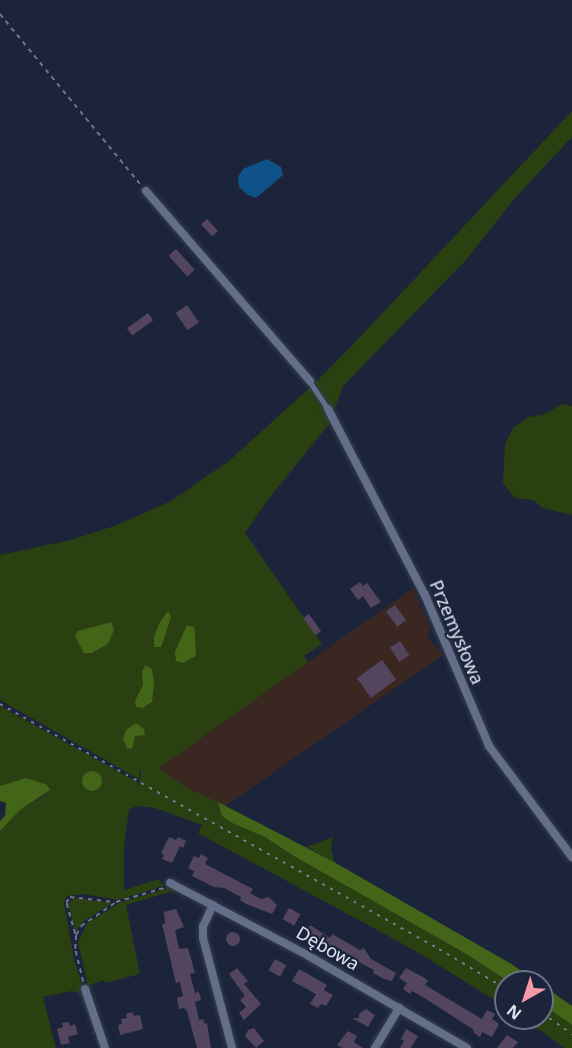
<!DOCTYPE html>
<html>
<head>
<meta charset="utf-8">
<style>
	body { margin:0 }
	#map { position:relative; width:572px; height:1048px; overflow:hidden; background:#1c243b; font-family:"Noto Sans",sans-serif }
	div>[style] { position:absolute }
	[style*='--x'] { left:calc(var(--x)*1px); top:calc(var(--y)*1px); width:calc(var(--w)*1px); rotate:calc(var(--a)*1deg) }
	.industrial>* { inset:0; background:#3a2722 }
	.green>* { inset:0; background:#2a4010 }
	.forest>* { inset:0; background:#436518 }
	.round { border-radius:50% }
	.water>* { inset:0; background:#0f528a }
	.building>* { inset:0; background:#53455e; transform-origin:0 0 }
	.path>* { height:1.5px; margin-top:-0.75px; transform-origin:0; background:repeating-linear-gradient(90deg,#6d7589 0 4.5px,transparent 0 9px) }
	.roads { filter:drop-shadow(0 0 2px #363d4f) drop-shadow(0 0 2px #363d4f) }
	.lane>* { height:4.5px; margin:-2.25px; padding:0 2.25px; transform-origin:2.25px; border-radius:2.25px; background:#636e89 }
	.street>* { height:8px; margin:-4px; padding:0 4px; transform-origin:4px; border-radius:4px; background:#636e89 }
	.rail>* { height:2px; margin-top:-1px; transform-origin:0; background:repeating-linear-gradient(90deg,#747c8f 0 3px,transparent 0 9px) }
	span { translate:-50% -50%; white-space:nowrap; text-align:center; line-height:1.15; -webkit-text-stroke:4.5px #1c243b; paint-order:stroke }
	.street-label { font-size:18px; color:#dee5f4 }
	.north { position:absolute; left:494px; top:970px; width:60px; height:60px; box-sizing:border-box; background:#1c243b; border:2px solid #6a7185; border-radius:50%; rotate:219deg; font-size:16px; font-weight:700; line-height:24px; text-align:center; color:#dee5f4 }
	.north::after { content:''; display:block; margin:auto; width:21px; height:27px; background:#f49aa7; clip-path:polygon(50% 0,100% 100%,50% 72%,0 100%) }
</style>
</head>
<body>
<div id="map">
	<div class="industrial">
		<i style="clip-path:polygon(413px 588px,430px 628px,428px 638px,443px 655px,225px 806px,185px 787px,158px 768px)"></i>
	</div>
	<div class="green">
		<i style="clip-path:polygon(evenodd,572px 111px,572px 137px,514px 199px,467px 259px,343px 386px,329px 424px,267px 501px,245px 533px,322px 644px,304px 656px,308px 662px,159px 768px,185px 787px,218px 802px,222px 816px,230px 822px,265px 837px,292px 855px,468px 955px,509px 982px,506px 982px,506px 1007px,414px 950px,198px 833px,202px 825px,155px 808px,137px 806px,129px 809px,124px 846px,124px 890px,159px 879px,161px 883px,177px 890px,176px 893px,173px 891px,126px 905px,140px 974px,106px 983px,103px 980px,88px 986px,78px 942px,87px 923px,121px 902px,166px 889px,166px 885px,118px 900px,84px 894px,67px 896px,64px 903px,74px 960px,82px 984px,80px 990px,95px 1033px,91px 1034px,94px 1031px,80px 993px,71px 991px,43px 997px,56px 1048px,0 1048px,0 831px,20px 810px,46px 794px,18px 781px,0 786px,0 706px,137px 782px,138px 787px,141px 774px,140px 768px,139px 779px,0 700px,0 555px,71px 540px,117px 525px,171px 501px,229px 461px,316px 382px,361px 336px,572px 111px,111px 622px,108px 644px,92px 653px,78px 631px,111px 622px)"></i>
		<i style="clip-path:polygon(563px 404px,572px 406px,572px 515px,543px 508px,533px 500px,515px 498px,503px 484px,505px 444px,513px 428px,528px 417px,543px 415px)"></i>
		<i style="clip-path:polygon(333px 837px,331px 848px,334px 862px,307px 847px)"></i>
		<i style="clip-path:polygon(74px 898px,112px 903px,84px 921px,75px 932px,68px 904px)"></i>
		<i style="clip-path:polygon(542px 1004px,572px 1025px,572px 1048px,565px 1048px,523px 1018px,542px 1018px)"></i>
	</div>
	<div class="forest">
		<i style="clip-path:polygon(168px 611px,171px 617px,161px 647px,154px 647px,154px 637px,160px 622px)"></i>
		<i style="clip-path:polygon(111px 622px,114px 630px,108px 644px,92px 653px,84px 653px,75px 636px,78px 631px)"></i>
		<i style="clip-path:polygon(187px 625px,194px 627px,195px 632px,196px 656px,183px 663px,176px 661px,175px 652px)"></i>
		<i style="clip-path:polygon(146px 665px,152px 669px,154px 684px,152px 702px,143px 708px,136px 707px,135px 701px,143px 685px,142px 671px)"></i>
		<i style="clip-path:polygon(136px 723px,144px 729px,145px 735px,135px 736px,132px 749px,127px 748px,123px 739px,126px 730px)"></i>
		<i class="round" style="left:82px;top:771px;width:20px;height:20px"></i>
		<i style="clip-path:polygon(26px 778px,47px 785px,50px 790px,20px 810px,0 831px,0 821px,5px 816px,6px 803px,0 801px,0 786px)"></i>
		<i style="clip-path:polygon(218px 802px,334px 862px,513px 965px,537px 982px,509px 982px,468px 955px,292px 855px,265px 837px,230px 822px,222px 816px)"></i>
		<i style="clip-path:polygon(542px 985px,572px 1006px,572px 1025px,542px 1004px)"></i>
	</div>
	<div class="water">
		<i style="clip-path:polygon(267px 159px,281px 167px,283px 175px,256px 198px,248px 195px,239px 187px,238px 177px,243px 169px)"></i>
	</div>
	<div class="building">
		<i style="left:207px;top:219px;width:16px;height:8px;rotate:47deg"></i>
		<i style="left:176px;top:249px;width:28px;height:10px;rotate:48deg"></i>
		<i style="left:187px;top:305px;width:21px;height:14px;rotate:55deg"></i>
		<i style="left:148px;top:313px;width:9px;height:26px;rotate:54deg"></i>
		<i style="clip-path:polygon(360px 582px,363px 586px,367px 583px,381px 602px,371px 608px,363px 596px,358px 600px,350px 589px)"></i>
		<i style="left:395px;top:605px;width:19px;height:11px;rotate:54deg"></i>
		<i style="left:309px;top:614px;width:21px;height:7px;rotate:55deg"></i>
		<i style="left:400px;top:641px;width:17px;height:12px;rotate:57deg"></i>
		<i style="left:382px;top:660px;width:24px;height:31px;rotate:54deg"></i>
		<i style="clip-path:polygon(169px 837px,176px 840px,178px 837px,186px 841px,183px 848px,180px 846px,172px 863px,162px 859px,164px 855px,161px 853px)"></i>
		<i style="clip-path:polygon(201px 854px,208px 858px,205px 864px,253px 889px,250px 893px,261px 899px,269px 897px,277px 905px,272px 914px,246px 904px,240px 900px,241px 897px,224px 888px,214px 887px,192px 876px,194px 871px,188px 868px,194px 856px,199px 858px)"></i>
		<i style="left:289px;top:908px;width:13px;height:13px;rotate:29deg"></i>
		<i style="clip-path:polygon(176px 909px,184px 927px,175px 930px,179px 949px,188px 948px,195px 973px,190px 974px,195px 993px,199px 992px,201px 1000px,195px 1002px,199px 1020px,203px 1019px,205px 1024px,207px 1023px,211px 1048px,197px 1048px,187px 1011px,184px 1008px,179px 1009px,177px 998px,183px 996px,180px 982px,176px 983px,162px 924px,165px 924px,164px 912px)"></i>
		<i style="clip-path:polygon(310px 925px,330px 938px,332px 934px,360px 950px,364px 948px,371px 959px,396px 973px,392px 981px,384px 979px,373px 973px,374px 970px,312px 938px,306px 932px)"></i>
		<i class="round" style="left:226px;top:932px;width:14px;height:14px"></i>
		<i style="left:275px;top:959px;width:13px;height:13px;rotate:29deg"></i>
		<i style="clip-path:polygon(237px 968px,248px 981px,244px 984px,261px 1004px,244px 1020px,239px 1013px,246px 1007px,240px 1000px,245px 996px,229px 974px)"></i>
		<i style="clip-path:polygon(406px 968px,425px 978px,428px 981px,425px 985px,482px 1019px,487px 1010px,495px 1014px,492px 1019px,499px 1024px,492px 1037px,482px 1032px,480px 1037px,473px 1032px,474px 1030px,426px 999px,412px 991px,410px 994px,403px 989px,407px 983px,399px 978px)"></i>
		<i style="clip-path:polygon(299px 969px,327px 985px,324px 990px,333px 995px,326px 1006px,321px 1004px,318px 1008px,310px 1004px,316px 994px,292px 981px)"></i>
		<i style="clip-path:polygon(366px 1009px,375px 1015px,368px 1027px,352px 1018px,359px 1018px,359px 1014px)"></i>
		<i style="clip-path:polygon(132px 1012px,134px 1016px,140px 1015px,143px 1029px,120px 1035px,118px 1025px,122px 1024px,121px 1019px,127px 1018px,126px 1014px)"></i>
		<i style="clip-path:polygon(69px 1022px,70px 1026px,75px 1024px,78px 1034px,68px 1037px,70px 1043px,61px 1045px,57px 1029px,63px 1027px,62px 1023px)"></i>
		<i style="clip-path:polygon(254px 1028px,264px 1041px,256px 1048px,245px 1036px,248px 1030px)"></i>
		<i style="clip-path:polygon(406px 1029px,418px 1036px,411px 1048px,400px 1048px,404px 1041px,401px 1039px)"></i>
		<i style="clip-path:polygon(348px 1031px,357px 1036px,354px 1042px,363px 1048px,343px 1048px,337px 1045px)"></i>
		<i style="clip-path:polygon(507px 1035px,518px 1042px,513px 1048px,497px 1048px)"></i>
	</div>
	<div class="path">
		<i style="--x:0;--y:14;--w:220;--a:50.5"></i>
		<i style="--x:75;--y:934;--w:32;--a:-106"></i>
		<i style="--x:66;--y:903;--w:7;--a:-56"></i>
		<i style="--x:70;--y:897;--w:45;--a:6.3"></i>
		<i style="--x:83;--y:982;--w:34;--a:-104"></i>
		<i style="--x:75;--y:949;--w:14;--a:-86"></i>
		<i style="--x:76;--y:935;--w:10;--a:-61"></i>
		<i style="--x:81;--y:926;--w:42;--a:-34.4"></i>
		<i style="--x:116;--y:902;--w:50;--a:-16.3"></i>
	</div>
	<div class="roads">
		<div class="lane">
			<i style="--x:310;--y:382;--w:32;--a:56"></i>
		</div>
		<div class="street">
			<i style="--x:146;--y:191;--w:251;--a:49.2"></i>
			<i style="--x:328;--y:409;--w:210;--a:62.5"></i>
			<i style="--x:425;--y:595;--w:164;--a:67"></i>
			<i style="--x:489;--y:746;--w:139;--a:53.2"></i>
			<i style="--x:170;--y:883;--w:155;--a:27.7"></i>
			<i style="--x:307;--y:955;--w:185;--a:30.2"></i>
			<i style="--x:213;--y:905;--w:23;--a:115"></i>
			<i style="--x:203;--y:926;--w:12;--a:90"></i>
			<i style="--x:203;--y:938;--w:114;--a:75.2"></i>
			<i style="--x:85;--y:989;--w:62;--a:71.3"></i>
			<i style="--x:375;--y:1048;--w:47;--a:-59"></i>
		</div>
	</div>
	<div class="rail">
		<i style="--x:0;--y:704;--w:503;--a:29.17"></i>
		<i style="--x:439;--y:949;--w:78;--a:30.8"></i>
		<i style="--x:542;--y:1013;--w:37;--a:35"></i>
	</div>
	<div class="street-label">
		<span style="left:457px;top:632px;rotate:67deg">Przemysłowa</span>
		<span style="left:328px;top:948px;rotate:30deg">Dębowa</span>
	</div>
	<div class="north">N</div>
</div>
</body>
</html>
